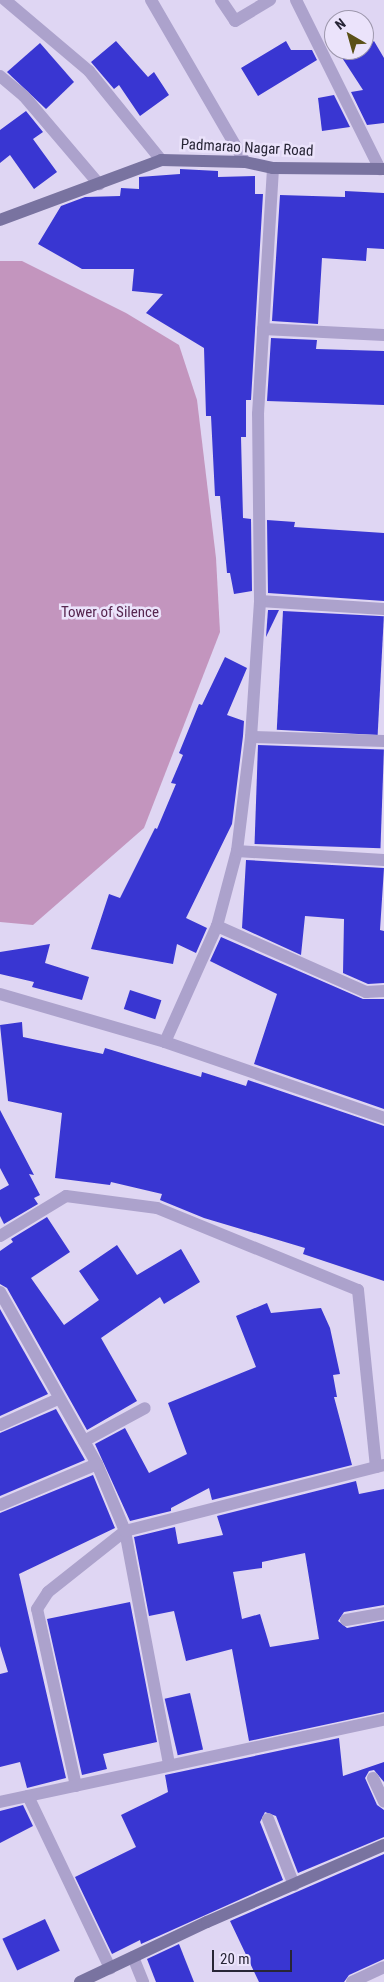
<!DOCTYPE html>
<html>
<head>
<meta charset="utf-8">
<style>
	body { margin:0 }
	#map { position:relative; width:384px; height:1982px; overflow:hidden; background:#dfd6f3; font-family:"Roboto Condensed",sans-serif }
	div>[style] { position:absolute }
	[style*='--x'] { left:calc(var(--x)*1px); top:calc(var(--y)*1px); width:calc(var(--w)*1px); rotate:calc(var(--a)*1deg) }
	.green>* { inset:0; background:#c395be }
	.building>* { inset:0; background:#3936d2; transform-origin:0 0 }
	.street>* { height:12px; margin:-6px; padding:0 6px; transform-origin:6px; border-radius:6px; background:#aca2cc }
	.secondary>* { height:12px; margin:-6px; padding:0 6px; transform-origin:6px; border-radius:6px; background:#7973a0 }
	span { translate:-50% -50%; white-space:nowrap; text-align:center; line-height:1.15; -webkit-text-stroke:5px #ebe3fb; paint-order:stroke }
	.street-label { font-size:15px; color:#272536 }
	.park-label { font-size:15px; color:#56264f }
	.north { position:absolute; left:324px; top:10px; width:50px; height:50px; box-sizing:border-box; background:#ebe3fb; border:1px solid #9d97ac; border-radius:50%; rotate:322deg; font-size:14px; font-weight:700; line-height:20px; text-align:center; color:#272536 }
	.north::after { content:''; display:block; margin:auto; width:18px; height:22px; background:#5b5017; clip-path:polygon(50% 0,100% 100%,50% 72%,0 100%) }
	.scale { position:absolute; left:212px; top:1950px; width:80px; height:22px; box-sizing:border-box; border:2px solid #272536; border-top:0; padding-left:6px; font-size:15px; line-height:18px; white-space:nowrap; color:#272536; -webkit-text-stroke:4px #ebe3fb; paint-order:stroke }
</style>
</head>
<body>
<div id="map">
	<div class="green">
		<i style="clip-path:polygon(0 261px,22px 261px,126px 313px,179px 345px,197px 400px,216px 558px,220px 632px,144px 828px,33px 925px,0 922px)"></i>
	</div>
	<div class="building">
		<i style="clip-path:polygon(116px 41px,148px 77px,154px 72px,169px 95px,140px 116px,119px 85px,114px 89px,91px 62px)"></i>
		<i style="clip-path:polygon(286px 41px,291px 50px,312px 50px,317px 60px,258px 96px,241px 68px)"></i>
		<i style="clip-path:polygon(374px 41px,384px 58px,384px 123px,367px 125px,351px 92px,363px 90px,337px 50px,364px 50px)"></i>
		<i style="clip-path:polygon(40px 43px,74px 82px,46px 109px,7px 72px)"></i>
		<i style="clip-path:polygon(334px 95px,350px 127px,322px 131px,318px 98px)"></i>
		<i style="clip-path:polygon(26px 111px,43px 132px,33px 139px,57px 172px,34px 189px,10px 155px,0 163px,0 130px)"></i>
		<i style="clip-path:polygon(180px 169px,218px 171px,218px 177px,255px 176px,255px 194px,263px 194px,251px 400px,246px 400px,246px 437px,241px 437px,243px 518px,251px 519px,252px 591px,234px 594px,230px 573px,227px 573px,220px 496px,215px 496px,211px 416px,206px 416px,204px 348px,146px 313px,163px 294px,132px 291px,134px 269px,82px 269px,38px 244px,61px 206px,85px 197px,120px 196px,121px 188px,139px 189px,139px 177px,180px 174px)"></i>
		<i style="clip-path:polygon(345px 191px,384px 193px,384px 249px,367px 248px,366px 261px,322px 258px,318px 324px,272px 321px,280px 195px,345px 197px)"></i>
		<i style="clip-path:polygon(271px 338px,317px 340px,316px 349px,384px 351px,384px 405px,267px 401px)"></i>
		<i style="clip-path:polygon(267px 520px,295px 522px,294px 527px,384px 533px,384px 601px,268px 593px)"></i>
		<i style="clip-path:polygon(268px 610px,279px 610px,266px 637px)"></i>
		<i style="left:283px;top:611px;width:101px;height:119px;rotate:3deg"></i>
		<i style="clip-path:polygon(225px 657px,247px 668px,227px 715px,244px 721px,243px 736px,232px 824px,186px 918px,207px 928px,196px 953px,177px 944px,173px 964px,91px 949px,109px 894px,120px 898px,155px 828px,157px 829px,176px 784px,171px 783px,183px 755px,179px 753px,199px 704px,202px 705px)"></i>
		<i style="left:258px;top:745px;width:126px;height:99px;rotate:2deg"></i>
		<i style="clip-path:polygon(246px 860px,384px 868px,380px 930px,384px 931px,384px 983px,368px 984px,343px 973px,344px 919px,305px 916px,301px 955px,242px 928px)"></i>
		<i style="clip-path:polygon(221px 937px,363px 999px,384px 999px,384px 1109px,254px 1064px,277px 994px,210px 961px)"></i>
		<i style="clip-path:polygon(50px 944px,45px 963px,89px 977px,82px 1000px,32px 987px,34px 982px,0 974px,0 952px)"></i>
		<i style="left:130px;top:990px;width:33px;height:20px;rotate:18deg"></i>
		<i style="clip-path:polygon(22px 1022px,23px 1037px,103px 1054px,105px 1048px,201px 1077px,202px 1072px,246px 1086px,248px 1080px,384px 1126px,384px 1281px,303px 1254px,305px 1248px,204px 1218px,160px 1200px,162px 1194px,111px 1182px,110px 1185px,55px 1178px,62px 1113px,8px 1101px,0 1025px)"></i>
		<i style="clip-path:polygon(0 1110px,34px 1175px,29px 1174px,40px 1195px,34px 1198px,38px 1204px,4px 1224px,0 1216px,0 1190px,9px 1185px,0 1168px)"></i>
		<i style="clip-path:polygon(47px 1217px,70px 1252px,31px 1278px,64px 1325px,99px 1300px,79px 1271px,117px 1245px,137px 1275px,181px 1249px,200px 1282px,164px 1304px,160px 1297px,101px 1338px,137px 1401px,87px 1430px,7px 1288px,0 1284px,0 1251px,13px 1242px,11px 1239px)"></i>
		<i style="clip-path:polygon(267px 1303px,271px 1313px,321px 1308px,330px 1328px,340px 1374px,333px 1375px,337px 1397px,334px 1397px,352px 1465px,212px 1500px,209px 1488px,171px 1508px,171px 1511px,130px 1521px,95px 1444px,125px 1428px,149px 1473px,187px 1454px,168px 1403px,256px 1367px,236px 1316px)"></i>
		<i style="clip-path:polygon(0 1309px,48px 1394px,0 1416px)"></i>
		<i style="clip-path:polygon(56px 1409px,85px 1460px,0 1496px,0 1433px)"></i>
		<i style="clip-path:polygon(93px 1475px,115px 1528px,19px 1574px,66px 1778px,27px 1788px,20px 1762px,0 1767px,0 1674px,8px 1672px,0 1646px,0 1513px)"></i>
		<i style="clip-path:polygon(evenodd,356px 1481px,359px 1494px,384px 1489px,384px 1605px,344px 1612px,338px 1621px,347px 1628px,384px 1621px,384px 1712px,249px 1741px,232px 1649px,186px 1661px,174px 1611px,149px 1616px,134px 1537px,175px 1527px,178px 1544px,223px 1535px,217px 1516px,356px 1481px,305px 1553px,319px 1639px,270px 1647px,260px 1614px,242px 1619px,233px 1572px,262px 1568px,262px 1562px,305px 1553px)"></i>
		<i style="clip-path:polygon(130px 1602px,157px 1742px,103px 1754px,107px 1769px,82px 1775px,47px 1619px)"></i>
		<i style="left:190px;top:1693px;width:58px;height:26px;rotate:77deg"></i>
		<i style="clip-path:polygon(339px 1738px,343px 1776px,384px 1762px,384px 1782px,374px 1770px,369px 1771px,365px 1778px,377px 1805px,384px 1810px,384px 1837px,298px 1873px,276px 1816px,265px 1812px,260px 1822px,283px 1880px,141px 1944px,140px 1940px,112px 1954px,75px 1877px,136px 1847px,121px 1815px,168px 1792px,165px 1775px)"></i>
		<i style="clip-path:polygon(23px 1805px,33px 1826px,0 1843px,0 1811px)"></i>
		<i style="clip-path:polygon(384px 1854px,384px 1959px,349px 1975px,344px 1982px,259px 1982px,230px 1921px)"></i>
		<i style="left:45px;top:1919px;width:35px;height:47px;rotate:65deg"></i>
		<i style="clip-path:polygon(179px 1944px,194px 1982px,156px 1982px,147px 1959px)"></i>
	</div>
	<div class="street">
		<i style="--x:5;--y:0;--w:110;--a:40.2"></i>
		<i style="--x:89;--y:71;--w:114;--a:51"></i>
		<i style="--x:151;--y:0;--w:187;--a:59.9"></i>
		<i style="--x:221;--y:0;--w:25;--a:56"></i>
		<i style="--x:235;--y:21;--w:41;--a:-31"></i>
		<i style="--x:296;--y:0;--w:189;--a:63.6"></i>
		<i style="--x:0;--y:76;--w:31;--a:40"></i>
		<i style="--x:24;--y:96;--w:116;--a:49.6"></i>
		<i style="--x:263;--y:329;--w:121;--a:2.8"></i>
		<i style="--x:260;--y:601;--w:124;--a:3.7"></i>
		<i style="--x:251;--y:737;--w:133;--a:1.7"></i>
		<i style="--x:237;--y:851;--w:147;--a:3.5"></i>
		<i style="--x:217;--y:926;--w:163;--a:23.9"></i>
		<i style="--x:366;--y:992;--w:18;--a:-3"></i>
		<i style="--x:0;--y:994;--w:172;--a:16.2"></i>
		<i style="--x:165;--y:1042;--w:232;--a:19.1"></i>
		<i style="--x:165;--y:1042;--w:127;--a:-65.9"></i>
		<i style="--x:217;--y:926;--w:78;--a:-75.1"></i>
		<i style="--x:237;--y:851;--w:115;--a:-83"></i>
		<i style="--x:251;--y:737;--w:136;--a:-86.2"></i>
		<i style="--x:260;--y:601;--w:187;--a:-90.6"></i>
		<i style="--x:258;--y:414;--w:246;--a:-86.5"></i>
		<i style="--x:0;--y:1236;--w:77;--a:-31.2"></i>
		<i style="--x:66;--y:1196;--w:92;--a:7.5"></i>
		<i style="--x:157;--y:1208;--w:217;--a:22.2"></i>
		<i style="--x:358;--y:1290;--w:178;--a:84.2"></i>
		<i style="--x:0;--y:1292;--w:197;--a:60.6"></i>
		<i style="--x:97;--y:1464;--w:73;--a:67.3"></i>
		<i style="--x:125;--y:1531;--w:237;--a:79.3"></i>
		<i style="--x:0;--y:1425;--w:64;--a:-24.1"></i>
		<i style="--x:84;--y:1441;--w:69;--a:-28.4"></i>
		<i style="--x:0;--y:1505;--w:105;--a:-22.9"></i>
		<i style="--x:346;--y:1620;--w:39;--a:-10"></i>
		<i style="--x:373;--y:1778;--w:26;--a:65"></i>
		<i style="--x:76;--y:1786;--w:181;--a:-102.4"></i>
		<i style="--x:37;--y:1609;--w:20;--a:-57"></i>
		<i style="--x:48;--y:1592;--w:98;--a:-38.4"></i>
		<i style="--x:125;--y:1531;--w:267;--a:-14.3"></i>
		<i style="--x:28;--y:1796;--w:191;--a:64.5"></i>
		<i style="--x:0;--y:1802;--w:393;--a:-12.1"></i>
		<i style="--x:268;--y:1819;--w:71;--a:68.5"></i>
		<i style="--x:133;--y:1957;--w:27;--a:68"></i>
		<i style="--x:352;--y:1982;--w:35;--a:-25"></i>
	</div>
	<div class="secondary">
		<i style="--x:0;--y:220;--w:172;--a:-20.4"></i>
		<i style="--x:161;--y:160;--w:84;--a:1.4"></i>
		<i style="--x:245;--y:162;--w:29;--a:12"></i>
		<i style="--x:273;--y:168;--w:111;--a:0.5"></i>
		<i style="--x:80;--y:1982;--w:140;--a:-25.3"></i>
		<i style="--x:207;--y:1922;--w:193;--a:-23.5"></i>
	</div>
	<div class="street-label">
		<span style="left:247px;top:148px;rotate:3deg">Padmarao Nagar Road</span>
	</div>
	<div class="park-label">
		<span style="left:110px;top:613px">Tower of Silence</span>
	</div>
	<div class="north">N</div>
	<div class="scale">20 m</div>
</div>
</body>
</html>
